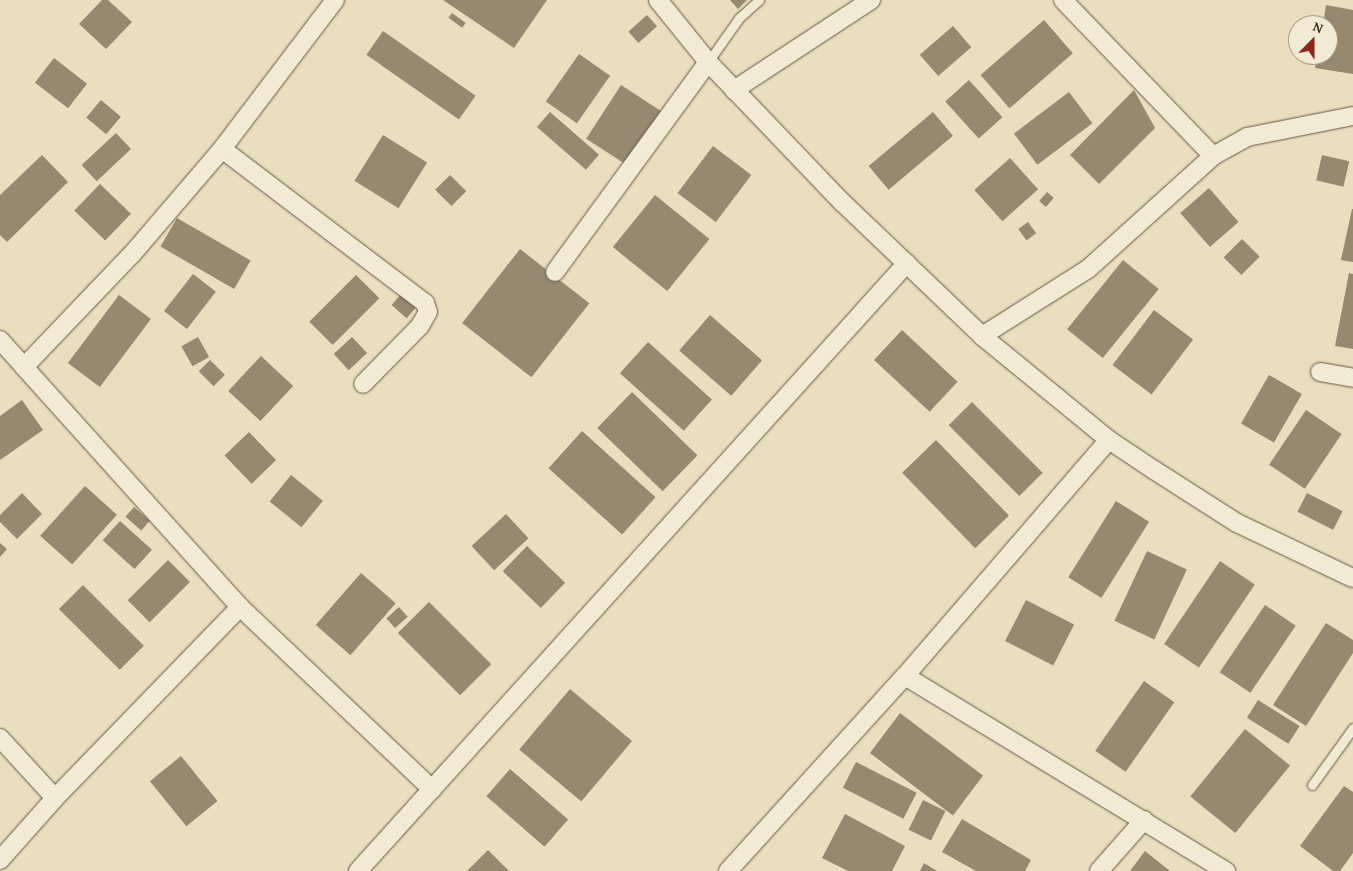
<!DOCTYPE html>
<html>
<head>
<meta charset="utf-8">
<style>
	body { margin:0 }
	#map { position:relative; width:1353px; height:871px; overflow:hidden; background:#e9dfbe; font-family:"Gentium Book Plus",serif }
	div>[style] { position:absolute }
	[style*='--x'] { left:calc(var(--x)*1px); top:calc(var(--y)*1px); width:calc(var(--w)*1px); rotate:calc(var(--a)*1deg) }
	.building>* { inset:0; background:#958970; transform-origin:0 0 }
	.roads { filter:drop-shadow(0 0 1px #665844) drop-shadow(0 0 1px #665844) }
	.service>* { height:9px; margin:-4.5px; padding:0 4.5px; transform-origin:4.5px; border-radius:4.5px; background:#f1ead5 }
	.minor>* { height:18px; margin:-9px; padding:0 9px; transform-origin:9px; border-radius:9px; background:#f1ead5 }
	span { translate:-50% -50%; white-space:nowrap; text-align:center; line-height:1.15; -webkit-text-stroke:4.5px #f1ead5; paint-order:stroke }
	.north { position:absolute; left:1288px; top:15px; width:50px; height:50px; box-sizing:border-box; background:#f1ead5; border:1px solid #a89e8b; border-radius:50%; rotate:22deg; font-size:14px; font-weight:700; line-height:20px; text-align:center; color:#3b2b1b }
	.north::after { content:''; display:block; margin:auto; width:18px; height:22px; background:#8f2418; clip-path:polygon(50% 0,100% 100%,50% 72%,0 100%) }
</style>
</head>
<body>
<div id="map">
	<div class="building">
		<i style="clip-path:polygon(102px 0,108px 0,132px 22px,106px 49px,79px 24px)"></i>
		<i style="clip-path:polygon(443px 0,547px 0,514px 48px)"></i>
		<i style="clip-path:polygon(730px 0,747px 0,738px 9px)"></i>
		<i style="clip-path:polygon(1326px 5px,1353px 10px,1353px 74px,1315px 68px,1317px 55px,1328px 55px,1328px 25px,1323px 25px)"></i>
		<i style="left:452px;top:13px;width:17px;height:6px;rotate:36deg"></i>
		<i style="left:647px;top:15px;width:15px;height:25px;rotate:48deg"></i>
		<i style="left:1044px;top:20px;width:44px;height:84px;rotate:49deg"></i>
		<i style="left:953px;top:26px;width:28px;height:44px;rotate:49deg"></i>
		<i style="left:383px;top:31px;width:113px;height:29px;rotate:35deg"></i>
		<i style="left:579px;top:54px;width:38px;height:58px;rotate:35deg"></i>
		<i style="left:54px;top:58px;width:42px;height:31px;rotate:38deg"></i>
		<i style="left:969px;top:80px;width:50px;height:32px;rotate:48deg"></i>
		<i style="left:621px;top:85px;width:49px;height:64px;rotate:33deg"></i>
		<i style="clip-path:polygon(1134px 90px,1155px 128px,1099px 184px,1070px 155px)"></i>
		<i style="left:1069px;top:92px;width:39px;height:69px;rotate:53deg"></i>
		<i style="left:101px;top:100px;width:26px;height:23px;rotate:40deg"></i>
		<i style="left:550px;top:112px;width:65px;height:20px;rotate:41deg"></i>
		<i style="left:933px;top:112px;width:31px;height:84px;rotate:50deg"></i>
		<i style="left:116px;top:133px;width:22px;height:47px;rotate:47deg"></i>
		<i style="left:383px;top:135px;width:52px;height:54px;rotate:32deg"></i>
		<i style="left:713px;top:146px;width:48px;height:59px;rotate:37deg"></i>
		<i style="clip-path:polygon(42px 155px,68px 182px,7px 242px,0 235px,0 195px)"></i>
		<i style="left:1322px;top:155px;width:28px;height:26px;rotate:13deg"></i>
		<i style="left:1010px;top:158px;width:42px;height:48px;rotate:48deg"></i>
		<i style="left:450px;top:175px;width:23px;height:21px;rotate:45deg"></i>
		<i style="left:100px;top:184px;width:43px;height:37px;rotate:44deg"></i>
		<i style="left:1209px;top:188px;width:45px;height:38px;rotate:49deg"></i>
		<i style="left:1047px;top:192px;width:9px;height:12px;rotate:41deg"></i>
		<i style="left:655px;top:195px;width:70px;height:67px;rotate:39deg"></i>
		<i style="clip-path:polygon(1352px 209px,1353px 209px,1353px 262px,1341px 260px)"></i>
		<i style="left:177px;top:218px;width:85px;height:33px;rotate:30deg"></i>
		<i style="left:1028px;top:222px;width:14px;height:12px;rotate:54deg"></i>
		<i style="left:1242px;top:239px;width:25px;height:26px;rotate:45deg"></i>
		<i style="left:520px;top:249px;width:88px;height:94px;rotate:38deg"></i>
		<i style="left:1123px;top:260px;width:46px;height:89px;rotate:39deg"></i>
		<i style="clip-path:polygon(1349px 273px,1353px 274px,1353px 349px,1335px 346px)"></i>
		<i style="left:193px;top:274px;width:29px;height:47px;rotate:38deg"></i>
		<i style="left:356px;top:275px;width:33px;height:66px;rotate:45deg"></i>
		<i style="left:402px;top:293px;width:20px;height:16px;rotate:41deg"></i>
		<i style="left:119px;top:295px;width:40px;height:85px;rotate:37deg"></i>
		<i style="left:1154px;top:310px;width:49px;height:69px;rotate:37deg"></i>
		<i style="left:710px;top:315px;width:69px;height:47px;rotate:41deg"></i>
		<i style="left:902px;top:330px;width:76px;height:41px;rotate:43deg"></i>
		<i style="left:198px;top:337px;width:23px;height:19px;rotate:61deg"></i>
		<i style="left:352px;top:337px;width:22px;height:25px;rotate:47deg"></i>
		<i style="left:648px;top:342px;width:86px;height:42px;rotate:42deg"></i>
		<i style="left:261px;top:356px;width:44px;height:48px;rotate:43deg"></i>
		<i style="left:210px;top:360px;width:21px;height:16px;rotate:45deg"></i>
		<i style="left:1269px;top:375px;width:38px;height:56px;rotate:30deg"></i>
		<i style="left:632px;top:392px;width:91px;height:50px;rotate:44deg"></i>
		<i style="clip-path:polygon(22px 400px,43px 430px,0 460px,0 416px)"></i>
		<i style="left:972px;top:402px;width:100px;height:33px;rotate:45deg"></i>
		<i style="left:1306px;top:410px;width:43px;height:66px;rotate:34deg"></i>
		<i style="left:582px;top:431px;width:99px;height:50px;rotate:42deg"></i>
		<i style="left:249px;top:432px;width:39px;height:34px;rotate:46deg"></i>
		<i style="left:936px;top:440px;width:105px;height:47px;rotate:46deg"></i>
		<i style="left:291px;top:475px;width:41px;height:34px;rotate:39deg"></i>
		<i style="left:85px;top:486px;width:43px;height:67px;rotate:42deg"></i>
		<i style="clip-path:polygon(22px 493px,42px 514px,17px 539px,0 522px,0 515px)"></i>
		<i style="left:1307px;top:493px;width:40px;height:21px;rotate:27deg"></i>
		<i style="left:1116px;top:501px;width:39px;height:90px;rotate:32deg"></i>
		<i style="left:134px;top:507px;width:21px;height:13px;rotate:41deg"></i>
		<i style="left:506px;top:514px;width:33px;height:47px;rotate:47deg"></i>
		<i style="left:120px;top:521px;width:43px;height:26px;rotate:42deg"></i>
		<i style="clip-path:polygon(0 543px,7px 549px,0 557px)"></i>
		<i style="left:527px;top:546px;width:53px;height:35px;rotate:44deg"></i>
		<i style="left:1147px;top:551px;width:44px;height:77px;rotate:25deg"></i>
		<i style="left:168px;top:560px;width:31px;height:57px;rotate:45deg"></i>
		<i style="left:1220px;top:561px;width:42px;height:100px;rotate:34deg"></i>
		<i style="left:361px;top:573px;width:46px;height:69px;rotate:41deg"></i>
		<i style="left:83px;top:585px;width:86px;height:34px;rotate:45deg"></i>
		<i style="left:1026px;top:600px;width:54px;height:46px;rotate:27deg"></i>
		<i style="left:429px;top:602px;width:88px;height:44px;rotate:45deg"></i>
		<i style="left:1265px;top:605px;width:37px;height:81px;rotate:34deg"></i>
		<i style="left:399px;top:607px;width:13px;height:17px;rotate:48deg"></i>
		<i style="clip-path:polygon(1326px 623px,1353px 640px,1353px 653px,1306px 726px,1273px 705px)"></i>
		<i style="left:1144px;top:681px;width:37px;height:85px;rotate:35deg"></i>
		<i style="left:570px;top:689px;width:81px;height:79px;rotate:40deg"></i>
		<i style="left:1258px;top:700px;width:49px;height:21px;rotate:32deg"></i>
		<i style="left:900px;top:713px;width:104px;height:50px;rotate:37deg"></i>
		<i style="left:1245px;top:729px;width:58px;height:87px;rotate:39deg"></i>
		<i style="left:181px;top:756px;width:58px;height:40px;rotate:51deg"></i>
		<i style="left:856px;top:762px;width:68px;height:29px;rotate:27deg"></i>
		<i style="left:510px;top:769px;width:77px;height:36px;rotate:41deg"></i>
		<i style="clip-path:polygon(1344px 786px,1353px 792px,1353px 853px,1340px 871px,1333px 871px,1300px 846px)"></i>
		<i style="left:923px;top:800px;width:25px;height:33px;rotate:26deg"></i>
		<i style="clip-path:polygon(845px 814px,905px 846px,892px 871px,848px 871px,822px 858px)"></i>
		<i style="clip-path:polygon(962px 819px,1031px 860px,1025px 871px,976px 871px,942px 852px)"></i>
		<i style="clip-path:polygon(488px 850px,509px 871px,467px 871px)"></i>
		<i style="clip-path:polygon(1145px 851px,1170px 871px,1130px 871px)"></i>
		<i style="clip-path:polygon(924px 863px,937px 871px,920px 871px)"></i>
	</div>
	<div class="roads">
		<div class="service">
			<i style="--x:708;--y:62;--w:54;--a:-54.8"></i>
			<i style="--x:739;--y:18;--w:27;--a:-42"></i>
			<i style="--x:1312;--y:785;--w:70;--a:-54.3"></i>
		</div>
		<div class="minor">
			<i style="--x:658;--y:0;--w:80;--a:51.1"></i>
			<i style="--x:708;--y:62;--w:194;--a:46.3"></i>
			<i style="--x:842;--y:202;--w:194;--a:43.7"></i>
			<i style="--x:982;--y:336;--w:164;--a:39.3"></i>
			<i style="--x:1109;--y:440;--w:54;--a:33.7"></i>
			<i style="--x:1154;--y:470;--w:98;--a:32.6"></i>
			<i style="--x:1237;--y:523;--w:128;--a:25.4"></i>
			<i style="--x:1063;--y:0;--w:216;--a:46.1"></i>
			<i style="--x:734;--y:90;--w:164;--a:-33.3"></i>
			<i style="--x:222;--y:149;--w:255;--a:37.2"></i>
			<i style="--x:425;--y:303;--w:9;--a:72"></i>
			<i style="--x:428;--y:312;--w:16;--a:120"></i>
			<i style="--x:420;--y:326;--w:81;--a:134.5"></i>
			<i style="--x:555;--y:272;--w:260;--a:-53.9"></i>
			<i style="--x:982;--y:336;--w:125;--a:-32.3"></i>
			<i style="--x:1088;--y:269;--w:169;--a:-42.1"></i>
			<i style="--x:1213;--y:156;--w:39;--a:-29"></i>
			<i style="--x:1247;--y:137;--w:108;--a:-11.2"></i>
			<i style="--x:0;--y:340;--w:36;--a:48"></i>
			<i style="--x:24;--y:367;--w:158;--a:-46.3"></i>
			<i style="--x:133;--y:253;--w:137;--a:-49.4"></i>
			<i style="--x:222;--y:149;--w:187;--a:-52.8"></i>
			<i style="--x:24;--y:367;--w:323;--a:48"></i>
			<i style="--x:240;--y:607;--w:265;--a:43.5"></i>
			<i style="--x:1320;--y:372;--w:34;--a:10"></i>
			<i style="--x:905;--y:676;--w:376;--a:31.3"></i>
			<i style="--x:0;--y:738;--w:81;--a:47.5"></i>
			<i style="--x:0;--y:860;--w:83;--a:-48.4"></i>
			<i style="--x:55;--y:798;--w:266;--a:-45.9"></i>
			<i style="--x:358;--y:871;--w:819;--a:-47.92"></i>
			<i style="--x:728;--y:871;--w:263;--a:-47.8"></i>
			<i style="--x:905;--y:676;--w:312;--a:-49.2"></i>
			<i style="--x:1099;--y:871;--w:68;--a:-48.6"></i>
		</div>
	</div>
	<div class="north">N</div>
</div>
</body>
</html>
